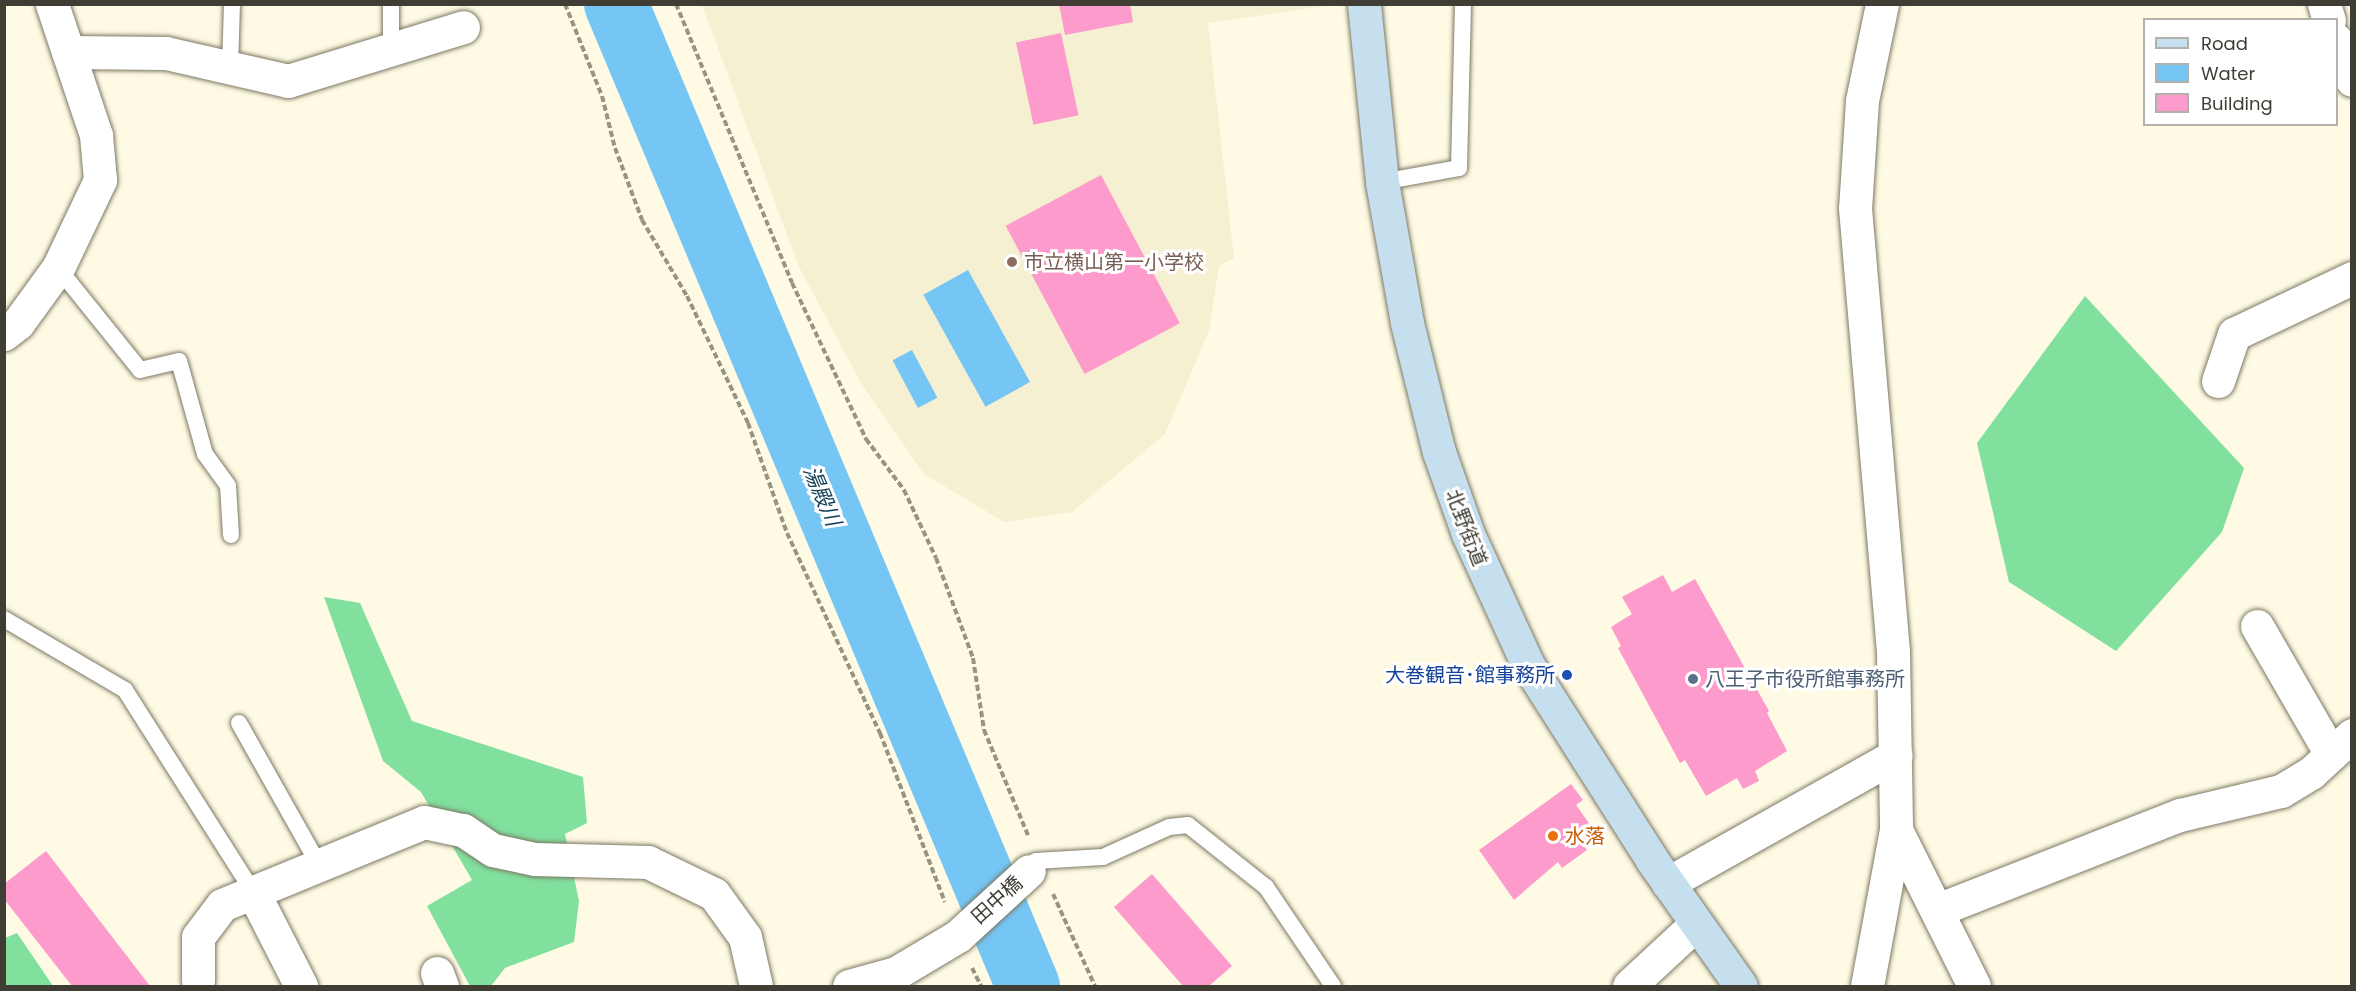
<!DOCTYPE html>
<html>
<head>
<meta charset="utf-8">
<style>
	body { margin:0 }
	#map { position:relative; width:2356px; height:991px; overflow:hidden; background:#fefae3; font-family:Poppins,"Noto Sans JP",sans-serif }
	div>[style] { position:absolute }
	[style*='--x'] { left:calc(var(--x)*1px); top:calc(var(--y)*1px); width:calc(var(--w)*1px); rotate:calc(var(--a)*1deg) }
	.built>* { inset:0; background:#f6f0d2 }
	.forest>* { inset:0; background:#81e09e }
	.water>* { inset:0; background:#75c6f5; transform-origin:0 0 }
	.river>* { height:64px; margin:-32px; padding:0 32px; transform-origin:32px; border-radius:32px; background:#75c6f5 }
	.building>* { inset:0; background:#fc9bcc; transform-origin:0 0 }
	.path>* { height:4px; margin-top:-2px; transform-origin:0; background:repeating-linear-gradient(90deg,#979484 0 6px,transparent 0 9px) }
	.roads { filter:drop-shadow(0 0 2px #7c7865) drop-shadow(0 0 2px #7c7865) }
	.service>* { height:16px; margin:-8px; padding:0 8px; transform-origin:8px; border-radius:8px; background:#fff }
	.minor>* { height:33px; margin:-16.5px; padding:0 16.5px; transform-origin:16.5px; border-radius:16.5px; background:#fff }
	.tertiary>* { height:33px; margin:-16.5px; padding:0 16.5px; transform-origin:16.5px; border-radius:16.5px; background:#fff }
	.secondary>* { height:33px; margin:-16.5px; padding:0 16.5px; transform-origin:16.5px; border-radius:16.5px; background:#c5dfef }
	.dots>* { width:16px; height:16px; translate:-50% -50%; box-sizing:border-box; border:3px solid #fff; border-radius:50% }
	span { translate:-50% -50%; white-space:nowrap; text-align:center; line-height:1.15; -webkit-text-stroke:6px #fff; paint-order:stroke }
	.education-label { font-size:20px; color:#785e54 }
	.left { translate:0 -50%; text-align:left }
	.street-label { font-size:20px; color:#3f3d34 }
	.transit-label { font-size:20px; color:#164399 }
	.right { translate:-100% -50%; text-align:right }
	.service-label { font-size:20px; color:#4e5e75 }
	.food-label { font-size:20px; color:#c56008 }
	.water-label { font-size:21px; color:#14425a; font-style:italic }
	.frame { position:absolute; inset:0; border:6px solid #3f3d34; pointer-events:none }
	.legend { position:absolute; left:2143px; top:18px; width:195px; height:108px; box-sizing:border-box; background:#fff; border:2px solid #b2b1ae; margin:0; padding:8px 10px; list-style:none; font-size:18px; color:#3f3d34 }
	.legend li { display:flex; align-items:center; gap:12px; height:30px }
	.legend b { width:30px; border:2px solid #b2b1ae }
</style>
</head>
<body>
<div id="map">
	<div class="built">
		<i style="clip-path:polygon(702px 5px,1332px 5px,1208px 23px,1234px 258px,1219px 266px,1209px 331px,1165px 434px,1072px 512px,1004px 522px,924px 474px,862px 385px,799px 267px)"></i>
	</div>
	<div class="forest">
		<i style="clip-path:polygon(2085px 296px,2244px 468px,2222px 532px,2116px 651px,2009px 582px,1977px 443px)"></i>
		<i style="clip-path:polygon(324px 597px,360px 603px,412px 721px,583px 777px,587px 823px,565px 834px,579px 901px,574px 942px,505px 968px,491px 986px,470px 986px,427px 906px,472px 880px,421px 792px,383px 761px)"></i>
		<i style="clip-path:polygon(17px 933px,53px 986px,5px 986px,5px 938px)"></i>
	</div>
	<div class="water">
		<i style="left:968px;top:270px;width:128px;height:51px;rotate:61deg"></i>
		<i style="left:912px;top:350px;width:54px;height:22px;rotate:62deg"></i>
	</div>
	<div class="river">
		<i style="--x:616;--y:4;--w:1065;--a:67.24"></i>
	</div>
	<div class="building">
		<i style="clip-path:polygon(1059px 4px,1130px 4px,1133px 22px,1065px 35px)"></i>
		<i style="left:1061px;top:33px;width:84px;height:46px;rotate:78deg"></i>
		<i style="left:1101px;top:175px;width:168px;height:108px;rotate:62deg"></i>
		<i style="clip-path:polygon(1663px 575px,1672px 592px,1695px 579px,1769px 711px,1767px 713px,1787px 751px,1755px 771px,1759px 781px,1743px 789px,1737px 778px,1706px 796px,1685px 760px,1680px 763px,1618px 648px,1621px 646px,1611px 627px,1632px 614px,1622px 597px)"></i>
		<i style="clip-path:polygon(1571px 784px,1583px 800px,1576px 805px,1597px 834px,1583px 845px,1587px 850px,1562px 868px,1558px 862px,1514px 900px,1479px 850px)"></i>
		<i style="clip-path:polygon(46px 851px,150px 986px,72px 986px,4px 899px,4px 884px)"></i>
		<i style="clip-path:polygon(1152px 874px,1232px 966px,1209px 986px,1183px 986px,1114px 907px)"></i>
	</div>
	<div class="path">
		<i style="--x:565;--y:4;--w:99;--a:68.1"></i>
		<i style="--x:602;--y:96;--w:54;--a:76"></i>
		<i style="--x:615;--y:148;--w:77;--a:69.4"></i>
		<i style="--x:642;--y:220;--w:88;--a:59.4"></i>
		<i style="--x:687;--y:296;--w:141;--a:64.3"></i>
		<i style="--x:748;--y:423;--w:117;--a:70.5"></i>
		<i style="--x:787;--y:533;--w:221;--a:65.1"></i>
		<i style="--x:880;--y:733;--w:181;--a:69"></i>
		<i style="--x:676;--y:4;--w:302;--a:67.4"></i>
		<i style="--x:792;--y:283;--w:173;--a:64.6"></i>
		<i style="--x:866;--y:439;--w:64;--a:53.3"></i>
		<i style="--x:904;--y:490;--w:75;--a:64.8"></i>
		<i style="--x:936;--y:558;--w:107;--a:69.7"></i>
		<i style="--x:973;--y:658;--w:73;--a:81.3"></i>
		<i style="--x:984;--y:730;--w:114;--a:67.3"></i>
		<i style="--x:1053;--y:894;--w:101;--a:65.5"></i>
		<i style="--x:972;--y:968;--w:20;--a:63"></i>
	</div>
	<div class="roads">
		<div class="service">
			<i style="--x:391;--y:4;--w:45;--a:90"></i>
			<i style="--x:230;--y:68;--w:64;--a:-88.2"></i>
			<i style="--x:1382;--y:182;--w:78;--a:-10.3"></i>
			<i style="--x:1459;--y:168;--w:164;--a:-88.6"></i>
			<i style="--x:58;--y:268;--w:131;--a:51.2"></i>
			<i style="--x:140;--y:370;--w:40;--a:-13"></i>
			<i style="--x:179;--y:361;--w:97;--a:74.4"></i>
			<i style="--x:205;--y:454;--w:39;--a:54"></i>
			<i style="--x:228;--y:486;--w:49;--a:86.5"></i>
			<i style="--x:4;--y:619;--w:140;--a:30.4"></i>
			<i style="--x:125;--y:690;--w:239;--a:57.6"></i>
			<i style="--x:239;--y:723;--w:163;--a:60.6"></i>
			<i style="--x:1029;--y:871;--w:12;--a:-55"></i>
			<i style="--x:1036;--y:861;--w:67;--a:-3.4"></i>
			<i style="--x:1103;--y:857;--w:72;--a:-24.4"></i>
			<i style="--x:1169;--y:827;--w:19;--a:-6"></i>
			<i style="--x:1188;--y:825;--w:100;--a:38.5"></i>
			<i style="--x:1266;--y:887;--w:120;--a:55.9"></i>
		</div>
		<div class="minor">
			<i style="--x:1882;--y:4;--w:99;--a:101.7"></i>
			<i style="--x:1862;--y:101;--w:107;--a:93.7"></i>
			<i style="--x:1855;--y:208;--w:446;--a:85.1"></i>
			<i style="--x:1893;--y:652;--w:178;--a:89"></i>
			<i style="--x:1896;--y:830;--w:174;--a:63.4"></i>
			<i style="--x:68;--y:52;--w:98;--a:0.6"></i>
			<i style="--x:166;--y:53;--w:125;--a:12.9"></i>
			<i style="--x:288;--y:81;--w:183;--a:-17.1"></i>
			<i style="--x:4;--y:334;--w:18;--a:-38"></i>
			<i style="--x:18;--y:323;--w:68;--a:-54"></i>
			<i style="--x:58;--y:268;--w:98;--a:-64.5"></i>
			<i style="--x:100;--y:180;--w:45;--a:-95.1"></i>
			<i style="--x:96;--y:135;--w:138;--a:-108.6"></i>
			<i style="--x:2218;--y:381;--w:50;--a:-71.2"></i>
			<i style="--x:2234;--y:334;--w:131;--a:-25.4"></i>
			<i style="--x:2257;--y:626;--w:148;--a:60"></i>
			<i style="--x:1668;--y:883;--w:261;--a:-29.3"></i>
			<i style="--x:253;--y:892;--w:106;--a:62.9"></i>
			<i style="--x:1937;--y:910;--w:261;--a:-21.4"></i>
			<i style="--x:2180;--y:815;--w:104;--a:-13.4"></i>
			<i style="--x:2281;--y:791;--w:35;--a:-31"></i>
			<i style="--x:2311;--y:773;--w:56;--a:-42.8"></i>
			<i style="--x:437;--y:973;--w:14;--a:69"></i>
			<i style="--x:198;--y:980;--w:43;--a:-90"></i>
			<i style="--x:198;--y:937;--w:40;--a:-53"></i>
			<i style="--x:222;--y:905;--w:218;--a:-22.3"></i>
			<i style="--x:424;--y:822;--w:40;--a:12"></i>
			<i style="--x:463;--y:830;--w:36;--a:34"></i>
			<i style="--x:493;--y:850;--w:43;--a:12.1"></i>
			<i style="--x:535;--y:859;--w:113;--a:1.5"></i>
			<i style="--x:648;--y:862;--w:73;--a:25.9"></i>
			<i style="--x:714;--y:894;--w:53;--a:54.2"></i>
			<i style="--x:745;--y:937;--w:50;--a:77.3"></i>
			<i style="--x:849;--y:986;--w:49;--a:-15.5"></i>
			<i style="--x:896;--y:973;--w:72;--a:-30.8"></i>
			<i style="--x:958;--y:936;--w:96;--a:-42.5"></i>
			<i style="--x:1629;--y:986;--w:91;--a:-42.8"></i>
			<i style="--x:1867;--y:986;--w:159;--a:-79.5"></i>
		</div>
		<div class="tertiary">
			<i style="--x:2324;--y:4;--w:17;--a:73"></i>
			<i style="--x:2336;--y:40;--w:43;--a:68.2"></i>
		</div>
		<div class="secondary">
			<i style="--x:1364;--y:4;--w:179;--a:84.2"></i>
			<i style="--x:1382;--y:182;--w:143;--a:79.9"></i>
			<i style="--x:1407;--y:323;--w:133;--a:76.1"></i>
			<i style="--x:1439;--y:452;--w:87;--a:70.5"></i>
			<i style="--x:1468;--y:534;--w:144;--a:65.4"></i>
			<i style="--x:1528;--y:665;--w:231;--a:57.5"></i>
			<i style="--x:1652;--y:860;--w:154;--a:54.8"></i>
		</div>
	</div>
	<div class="dots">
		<i style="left:1012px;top:262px;background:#8d6e63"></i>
		<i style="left:1567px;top:675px;background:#1a4fb4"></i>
		<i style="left:1693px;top:679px;background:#5c6f8a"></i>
		<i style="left:1553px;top:836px;background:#e8710a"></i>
	</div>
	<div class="education-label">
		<span class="left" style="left:1024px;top:262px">市立横山第一小学校</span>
	</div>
	<div class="street-label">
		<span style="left:1466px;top:528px;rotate:69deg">北野街道</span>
		<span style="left:997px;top:900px;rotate:-42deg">田中橋</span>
	</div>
	<div class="transit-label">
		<span class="right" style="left:1555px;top:675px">大巻観音･館事務所</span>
	</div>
	<div class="service-label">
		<span class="left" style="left:1705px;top:679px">八王子市役所館事務所</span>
	</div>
	<div class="food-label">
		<span class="left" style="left:1565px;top:836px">水落</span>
	</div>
	<div class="water-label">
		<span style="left:822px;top:496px;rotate:67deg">湯殿川</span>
	</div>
	<div class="frame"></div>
	<ul class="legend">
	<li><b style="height:8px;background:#c5dfef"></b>Road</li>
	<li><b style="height:16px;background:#75c6f5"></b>Water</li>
	<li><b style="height:16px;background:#fc9bcc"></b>Building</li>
	</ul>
</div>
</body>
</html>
